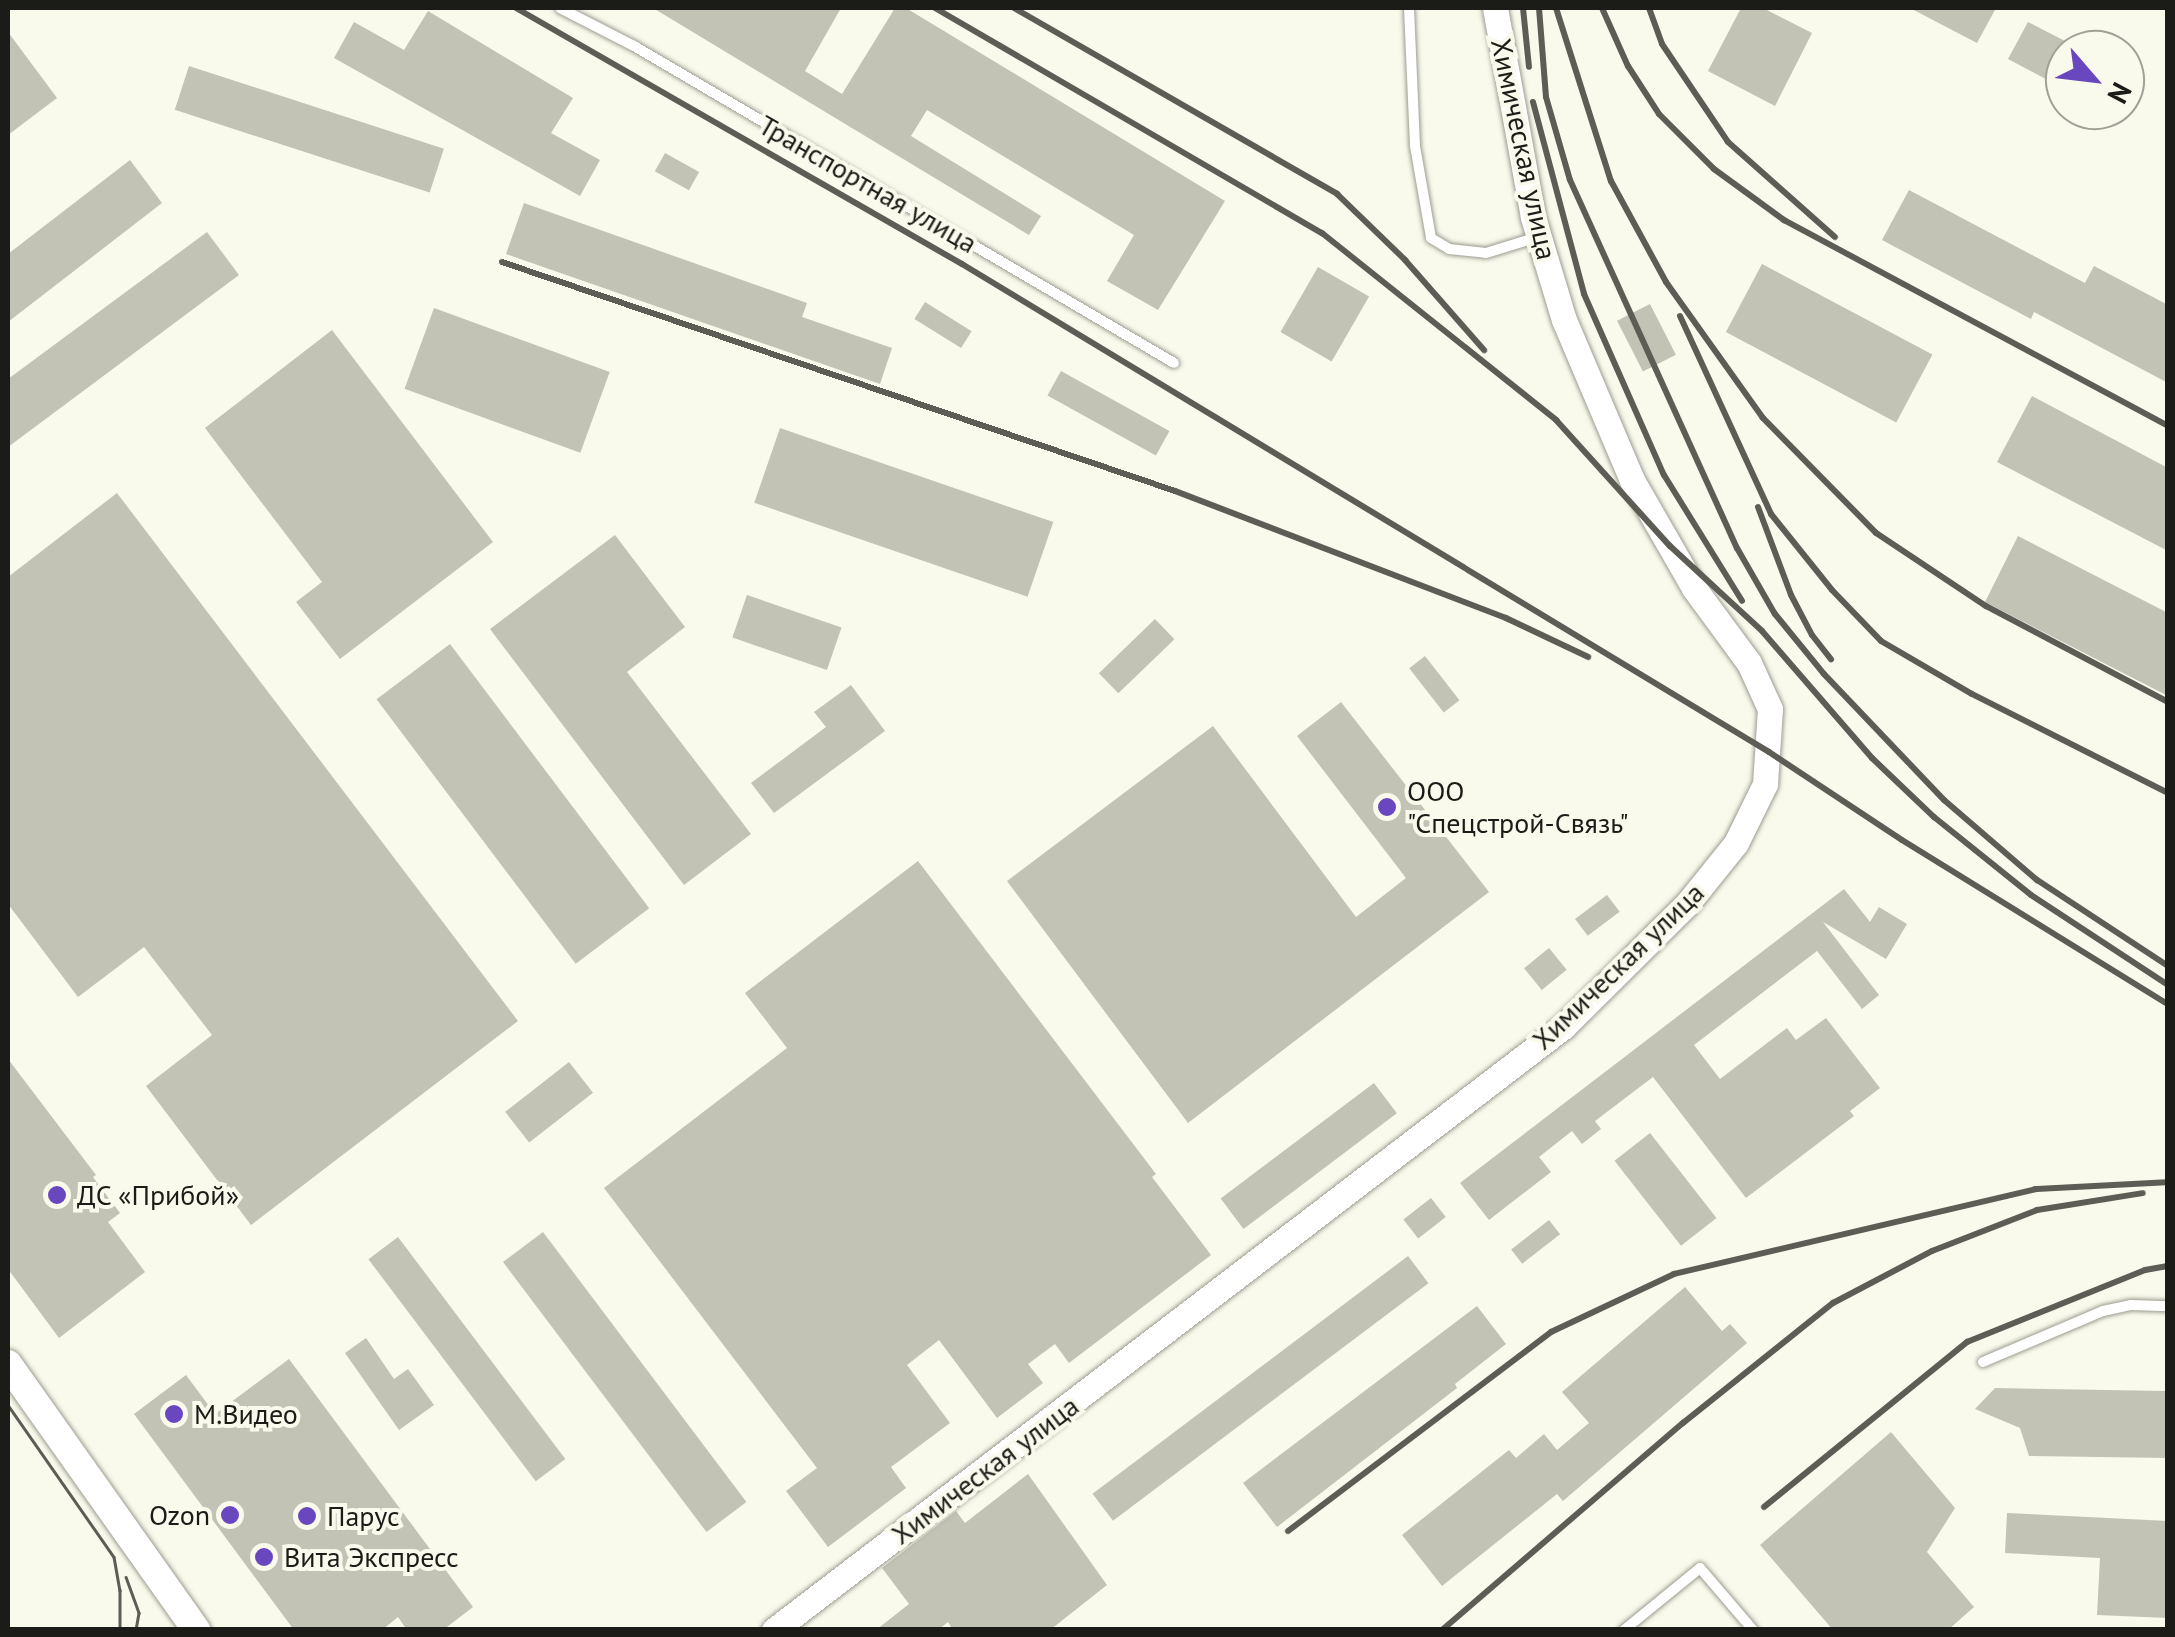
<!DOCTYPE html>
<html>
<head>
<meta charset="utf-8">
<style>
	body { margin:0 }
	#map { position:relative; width:2175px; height:1637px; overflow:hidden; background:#f9f9ec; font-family:"PT Sans",sans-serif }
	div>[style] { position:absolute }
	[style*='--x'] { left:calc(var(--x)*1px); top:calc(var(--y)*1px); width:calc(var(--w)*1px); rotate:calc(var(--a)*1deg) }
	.building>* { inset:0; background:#c2c2b5; transform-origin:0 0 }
	.roads { filter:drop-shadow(0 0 2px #9c9c90) drop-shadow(0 0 2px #9c9c90) }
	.service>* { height:10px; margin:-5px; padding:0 5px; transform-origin:5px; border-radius:5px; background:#fff }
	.tertiary>* { height:25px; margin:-12.5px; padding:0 12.5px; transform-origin:12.5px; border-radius:12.5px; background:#fff }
	.secondary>* { height:28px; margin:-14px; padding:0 14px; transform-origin:14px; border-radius:14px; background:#fff }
	.tram>* { height:2.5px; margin:-1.25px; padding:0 1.25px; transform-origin:1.25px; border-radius:1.25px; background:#5d5d56 }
	.rail>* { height:6px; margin:-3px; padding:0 3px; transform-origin:3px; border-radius:3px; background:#5d5d56 }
	.dots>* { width:28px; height:28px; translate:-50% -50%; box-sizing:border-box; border:5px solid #f9f9ec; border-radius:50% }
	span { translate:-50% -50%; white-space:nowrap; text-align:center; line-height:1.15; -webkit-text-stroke:8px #f9f9ec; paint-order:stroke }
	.street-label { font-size:28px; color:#1b1b17 }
	.poi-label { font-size:28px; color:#1b1b17 }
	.left { translate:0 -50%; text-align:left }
	.right { translate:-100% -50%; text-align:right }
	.frame { position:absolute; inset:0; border:10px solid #1b1b17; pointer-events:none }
	.north { position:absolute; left:2045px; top:30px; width:100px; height:100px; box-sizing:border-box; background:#f9f9ec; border:2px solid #a0a097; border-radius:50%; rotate:118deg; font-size:28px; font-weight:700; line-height:40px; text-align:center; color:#1b1b17 }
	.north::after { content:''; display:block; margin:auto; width:35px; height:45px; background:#6847bf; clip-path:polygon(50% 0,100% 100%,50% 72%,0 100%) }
</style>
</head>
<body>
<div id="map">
	<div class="building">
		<i style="clip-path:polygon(653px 8px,841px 8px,805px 71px,842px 94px,895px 8px,906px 8px,1225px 201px,1158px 310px,1107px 281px,1134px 235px,927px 110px,911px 136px,1041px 216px,1029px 235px)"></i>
		<i style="clip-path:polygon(1741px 8px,1763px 8px,1812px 33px,1775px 106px,1708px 71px)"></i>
		<i style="clip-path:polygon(1910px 8px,1996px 8px,1977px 43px)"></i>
		<i style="clip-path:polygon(428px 11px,573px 98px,551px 133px,600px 160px,580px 196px,334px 58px,354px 22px,404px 50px)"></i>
		<i style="clip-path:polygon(2028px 22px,2065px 41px,2065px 89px,2008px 59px)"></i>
		<i style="clip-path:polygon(8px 32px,57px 98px,8px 135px)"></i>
		<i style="left:189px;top:66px;width:268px;height:46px;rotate:18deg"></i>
		<i style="left:665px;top:153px;width:39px;height:21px;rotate:29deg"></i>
		<i style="clip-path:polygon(130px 160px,162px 203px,8px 322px,8px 254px)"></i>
		<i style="clip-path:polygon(1909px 190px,2085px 283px,2094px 266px,2168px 305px,2168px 383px,2034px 312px,2031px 319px,1882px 240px)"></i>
		<i style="clip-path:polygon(524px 203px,807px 303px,802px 317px,892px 348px,880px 384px,506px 254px)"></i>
		<i style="clip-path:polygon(207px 232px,239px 275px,8px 447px,8px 379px)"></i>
		<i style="left:1762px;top:264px;width:193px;height:77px;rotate:28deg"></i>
		<i style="left:1318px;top:267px;width:59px;height:75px;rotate:30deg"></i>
		<i style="left:925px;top:302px;width:55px;height:20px;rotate:32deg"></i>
		<i style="left:1650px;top:304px;width:57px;height:37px;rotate:63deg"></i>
		<i style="left:434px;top:308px;width:187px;height:86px;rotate:20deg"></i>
		<i style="clip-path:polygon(332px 330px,493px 542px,340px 659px,296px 602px,322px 582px,205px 428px)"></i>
		<i style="left:1061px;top:371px;width:124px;height:28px;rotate:29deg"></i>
		<i style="clip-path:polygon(2032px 396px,2168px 468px,2168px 551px,1997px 462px)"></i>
		<i style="left:780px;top:428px;width:289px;height:79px;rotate:19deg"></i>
		<i style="clip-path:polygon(117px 493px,518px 1021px,251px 1225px,146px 1086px,212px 1035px,144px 947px,78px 997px,8px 904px,8px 577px)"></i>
		<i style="clip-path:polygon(615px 535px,685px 627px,627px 672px,751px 834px,684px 885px,490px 629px)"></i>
		<i style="clip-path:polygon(2018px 536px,2168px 613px,2168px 696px,1985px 602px)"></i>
		<i style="left:747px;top:595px;width:100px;height:45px;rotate:19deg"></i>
		<i style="left:1155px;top:619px;width:28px;height:78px;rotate:46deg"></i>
		<i style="left:450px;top:644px;width:331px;height:92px;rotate:53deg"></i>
		<i style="left:1425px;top:656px;width:56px;height:20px;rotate:52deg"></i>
		<i style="clip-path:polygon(851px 685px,885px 731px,774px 813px,751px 783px,826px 727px,814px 712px)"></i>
		<i style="clip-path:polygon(1341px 702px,1489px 892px,1188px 1123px,1007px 881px,1213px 726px,1356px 917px,1406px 878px,1297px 736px)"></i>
		<i style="clip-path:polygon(918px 861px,1156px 1174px,1152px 1177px,1211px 1255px,1069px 1363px,1055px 1344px,1028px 1364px,1043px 1383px,997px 1418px,939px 1340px,907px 1365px,950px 1423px,891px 1467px,906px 1488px,828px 1547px,786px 1491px,817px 1468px,604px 1188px,787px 1048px,745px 993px)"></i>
		<i style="clip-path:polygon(1844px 889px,1870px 922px,1879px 907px,1907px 924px,1886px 959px,1823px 922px,1879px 995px,1862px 1009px,1817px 951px,1694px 1045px,1720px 1079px,1787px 1028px,1796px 1040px,1826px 1018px,1880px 1088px,1850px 1111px,1854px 1116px,1746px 1198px,1653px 1077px,1595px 1121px,1601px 1129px,1582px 1144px,1572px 1131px,1539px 1157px,1551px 1172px,1489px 1220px,1460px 1183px)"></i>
		<i style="left:1607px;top:895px;width:21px;height:40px;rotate:53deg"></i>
		<i style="left:1549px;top:948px;width:28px;height:32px;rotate:51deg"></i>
		<i style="clip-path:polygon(8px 1059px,96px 1175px,93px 1177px,120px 1213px,108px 1222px,145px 1272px,59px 1338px,8px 1269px)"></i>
		<i style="left:569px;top:1062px;width:39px;height:81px;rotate:52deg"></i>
		<i style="left:1374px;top:1083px;width:38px;height:192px;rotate:53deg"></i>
		<i style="left:1650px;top:1133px;width:108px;height:45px;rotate:52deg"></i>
		<i style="left:1431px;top:1198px;width:24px;height:35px;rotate:52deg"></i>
		<i style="left:1549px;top:1220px;width:18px;height:48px;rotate:52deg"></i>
		<i style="left:543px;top:1232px;width:338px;height:50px;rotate:53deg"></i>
		<i style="left:398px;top:1237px;width:278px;height:37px;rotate:53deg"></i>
		<i style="left:1408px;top:1256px;width:34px;height:395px;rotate:53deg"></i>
		<i style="clip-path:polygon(1685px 1287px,1722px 1331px,1730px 1324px,1747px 1343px,1563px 1501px,1557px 1494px,1442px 1586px,1402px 1535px,1509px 1450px,1516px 1458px,1544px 1434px,1557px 1450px,1589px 1423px,1562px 1392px)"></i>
		<i style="clip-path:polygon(1477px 1306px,1506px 1344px,1455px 1384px,1457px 1388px,1277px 1527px,1243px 1483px)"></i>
		<i style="clip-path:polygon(366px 1338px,394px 1379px,408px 1369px,434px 1405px,399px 1430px,345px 1353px)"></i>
		<i style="clip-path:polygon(289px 1359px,473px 1607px,443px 1630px,407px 1630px,398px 1617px,382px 1630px,294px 1630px,134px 1414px,186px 1375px,215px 1414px)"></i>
		<i style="clip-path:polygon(1995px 1388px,2165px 1391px,2168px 1458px,2029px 1456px,2020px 1428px,1975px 1409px)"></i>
		<i style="clip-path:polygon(1891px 1432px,1955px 1508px,1927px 1552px,1974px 1607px,1948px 1630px,1833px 1630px,1760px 1545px)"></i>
		<i style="clip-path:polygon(1028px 1474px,1107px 1585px,1050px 1630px,953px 1630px,948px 1622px,938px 1630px,876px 1630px,909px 1604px,882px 1568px,956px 1511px,965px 1523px)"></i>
		<i style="clip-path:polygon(2007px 1513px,2168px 1521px,2168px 1618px,2097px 1615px,2100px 1558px,2005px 1553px)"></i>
	</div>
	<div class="roads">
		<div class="service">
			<i style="--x:560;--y:8;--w:83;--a:27.2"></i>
			<i style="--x:634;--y:46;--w:626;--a:30.41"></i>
			<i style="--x:1409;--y:8;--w:138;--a:87.5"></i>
			<i style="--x:1415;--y:146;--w:93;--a:80.1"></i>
			<i style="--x:1431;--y:238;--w:21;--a:31"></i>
			<i style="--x:1449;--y:249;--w:37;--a:6"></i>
			<i style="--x:1486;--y:253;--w:54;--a:-17.1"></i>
			<i style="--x:1983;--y:1362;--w:130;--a:-23"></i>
			<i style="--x:2103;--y:1311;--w:29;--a:-12"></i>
			<i style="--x:2131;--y:1305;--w:37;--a:2"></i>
			<i style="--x:1624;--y:1630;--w:98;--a:-39.2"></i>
			<i style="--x:1700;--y:1568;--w:82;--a:49.5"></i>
		</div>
		<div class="tertiary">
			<i style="--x:774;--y:1630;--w:993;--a:-37.39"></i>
			<i style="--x:1563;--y:1027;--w:175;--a:-44.8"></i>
			<i style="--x:1687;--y:904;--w:78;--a:-51.2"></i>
			<i style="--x:1736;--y:843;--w:66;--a:-63.8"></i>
			<i style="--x:1765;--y:784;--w:75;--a:-86.2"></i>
			<i style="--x:1770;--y:709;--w:51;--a:-114.5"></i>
			<i style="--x:1749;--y:663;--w:93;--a:-126.3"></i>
			<i style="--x:1694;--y:588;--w:125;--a:-119.9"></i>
			<i style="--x:1632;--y:480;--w:174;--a:-113"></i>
			<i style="--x:1564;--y:320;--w:108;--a:-106.8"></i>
			<i style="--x:1533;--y:217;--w:212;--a:-100.3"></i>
		</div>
		<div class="secondary">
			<i style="--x:8;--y:1364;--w:326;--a:54.7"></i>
		</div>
	</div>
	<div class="tram">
		<i style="--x:8;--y:1405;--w:185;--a:55.1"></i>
		<i style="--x:114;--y:1557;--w:34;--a:80"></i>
		<i style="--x:120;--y:1590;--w:40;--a:90"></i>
		<i style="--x:126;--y:1577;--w:38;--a:70"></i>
		<i style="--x:139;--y:1613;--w:17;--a:100"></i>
	</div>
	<div class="rail">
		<i style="--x:516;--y:8;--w:514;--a:29.86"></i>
		<i style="--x:962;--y:264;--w:943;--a:31.16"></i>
		<i style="--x:1769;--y:752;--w:159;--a:33.5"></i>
		<i style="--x:1902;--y:840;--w:312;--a:31.7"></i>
		<i style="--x:935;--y:8;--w:448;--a:30.2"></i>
		<i style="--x:1322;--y:233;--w:300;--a:38.6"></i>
		<i style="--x:1556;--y:420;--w:170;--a:47.9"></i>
		<i style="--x:1670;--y:546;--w:125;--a:42.7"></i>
		<i style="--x:1762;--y:631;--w:168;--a:49.1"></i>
		<i style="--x:1872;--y:758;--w:86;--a:43.6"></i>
		<i style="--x:1934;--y:817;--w:124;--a:38.8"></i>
		<i style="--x:2031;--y:895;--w:164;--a:33.3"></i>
		<i style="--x:1014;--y:8;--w:373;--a:29.9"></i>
		<i style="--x:1337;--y:194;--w:95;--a:44.1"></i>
		<i style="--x:1405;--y:260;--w:120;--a:48.7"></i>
		<i style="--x:1523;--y:8;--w:59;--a:84.2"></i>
		<i style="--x:1539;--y:8;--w:89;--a:85.5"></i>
		<i style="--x:1546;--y:97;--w:86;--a:73.9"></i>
		<i style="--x:1570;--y:180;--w:404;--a:65.6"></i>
		<i style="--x:1737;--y:548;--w:76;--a:60.1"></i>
		<i style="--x:1775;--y:614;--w:77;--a:50.8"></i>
		<i style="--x:1824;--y:674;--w:174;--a:46.4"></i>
		<i style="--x:1944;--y:800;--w:123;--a:40.7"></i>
		<i style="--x:2037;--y:880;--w:157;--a:33.3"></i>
		<i style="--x:1556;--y:8;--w:182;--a:72.4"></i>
		<i style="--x:1611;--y:181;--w:115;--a:61.4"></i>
		<i style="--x:1666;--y:282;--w:167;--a:54.5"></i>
		<i style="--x:1763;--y:418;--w:161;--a:45.5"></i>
		<i style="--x:1876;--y:533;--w:132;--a:33.6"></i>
		<i style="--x:1986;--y:606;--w:206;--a:27.8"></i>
		<i style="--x:1602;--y:8;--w:64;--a:65.9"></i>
		<i style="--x:1628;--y:66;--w:57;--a:57.1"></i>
		<i style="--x:1659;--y:114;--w:78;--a:45"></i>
		<i style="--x:1714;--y:169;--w:87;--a:36.1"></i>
		<i style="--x:1784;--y:220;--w:436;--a:28.2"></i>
		<i style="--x:1649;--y:8;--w:38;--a:70"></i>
		<i style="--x:1662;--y:44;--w:118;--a:56"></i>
		<i style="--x:1728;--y:142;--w:143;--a:41.6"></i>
		<i style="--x:1533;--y:102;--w:199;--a:75.1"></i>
		<i style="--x:1584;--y:294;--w:198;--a:66.2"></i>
		<i style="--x:1664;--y:475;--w:148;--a:58.2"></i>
		<i style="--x:502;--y:262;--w:711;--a:18.79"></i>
		<i style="--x:1175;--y:491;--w:355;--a:21"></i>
		<i style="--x:1506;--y:618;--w:91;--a:25.4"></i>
		<i style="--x:1680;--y:316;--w:218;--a:65.3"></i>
		<i style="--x:1771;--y:514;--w:97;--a:51.2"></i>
		<i style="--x:1832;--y:590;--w:71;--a:46.1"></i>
		<i style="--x:1881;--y:641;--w:105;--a:30.2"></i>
		<i style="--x:1972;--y:694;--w:220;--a:26.8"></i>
		<i style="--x:1758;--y:507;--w:94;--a:69.4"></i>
		<i style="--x:1791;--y:595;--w:45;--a:62.3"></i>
		<i style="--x:1812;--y:635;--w:31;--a:52"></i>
		<i style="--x:1764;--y:1507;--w:262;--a:-39.1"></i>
		<i style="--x:1967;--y:1342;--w:192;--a:-22"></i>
		<i style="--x:2145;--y:1270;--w:23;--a:-10"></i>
		<i style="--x:1288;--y:1531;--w:330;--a:-37.1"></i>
		<i style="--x:1551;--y:1332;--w:136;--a:-25.2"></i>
		<i style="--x:1674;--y:1274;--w:371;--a:-13.2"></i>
		<i style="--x:2035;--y:1189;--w:133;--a:-3"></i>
		<i style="--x:1442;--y:1630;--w:318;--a:-40.7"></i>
		<i style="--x:1683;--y:1423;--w:192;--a:-38.7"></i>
		<i style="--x:1833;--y:1303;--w:112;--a:-27.7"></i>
		<i style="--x:1932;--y:1251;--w:113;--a:-21.3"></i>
		<i style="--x:2037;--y:1210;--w:107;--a:-9.1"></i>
	</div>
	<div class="dots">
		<i style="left:1387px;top:807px;background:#6847bf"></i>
		<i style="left:57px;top:1195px;background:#6847bf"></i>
		<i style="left:174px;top:1414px;background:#6847bf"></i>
		<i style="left:230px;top:1515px;background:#6847bf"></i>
		<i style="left:307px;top:1516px;background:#6847bf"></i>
		<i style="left:264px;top:1557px;background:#6847bf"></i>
	</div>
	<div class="street-label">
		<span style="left:1524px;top:149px;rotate:78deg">Химическая улица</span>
		<span style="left:868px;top:184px;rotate:30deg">Транспортная улица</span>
		<span style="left:1618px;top:966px;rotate:-44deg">Химическая улица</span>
		<span style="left:985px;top:1470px;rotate:-37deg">Химическая улица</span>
	</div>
	<div class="poi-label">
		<span class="left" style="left:1407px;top:807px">ООО<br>"Спецстрой-Связь"</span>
		<span class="left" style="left:77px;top:1195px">ДC «Прибой»</span>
		<span class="left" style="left:194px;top:1414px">М.Видео</span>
		<span class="right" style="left:210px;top:1515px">Ozon</span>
		<span class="left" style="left:327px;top:1516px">Парус</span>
		<span class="left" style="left:284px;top:1557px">Вита Экспресс</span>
	</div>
	<div class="frame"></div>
	<div class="north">N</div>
</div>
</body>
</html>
